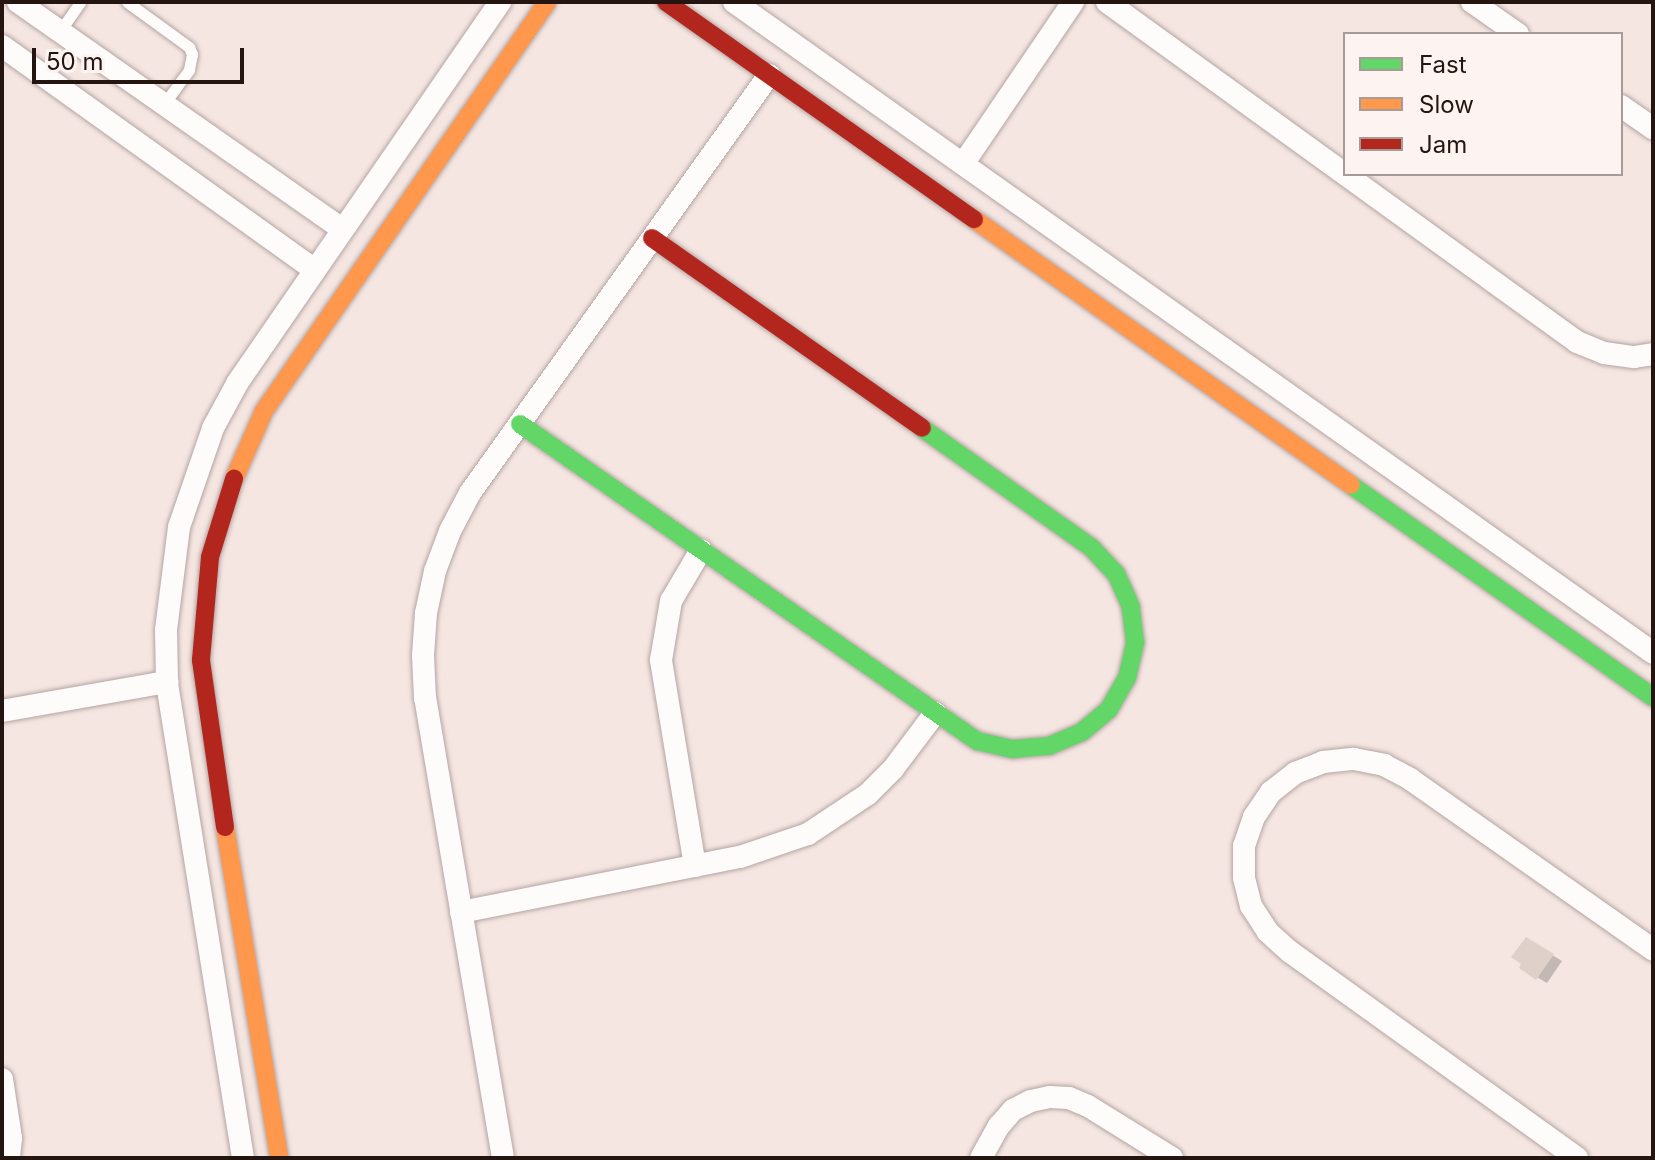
<!DOCTYPE html>
<html>
<head>
<meta charset="utf-8">
<style>
	body { margin:0 }
	#map { position:relative; width:1655px; height:1160px; overflow:hidden; background:#f6e6e2; font-family:Inter,sans-serif }
	div>[style] { position:absolute }
	[style*='--x'] { left:calc(var(--x)*1px); top:calc(var(--y)*1px); width:calc(var(--w)*1px); rotate:calc(var(--a)*1deg) }
	.shadow>* { inset:0; background:#0003 }
	.building>* { inset:0; background:#dfd0c9 }
	.roads { filter:drop-shadow(0 0 2px #b4a5a2) drop-shadow(0 0 2px #b4a5a2) }
	.lane>* { height:11px; margin:-5.5px; padding:0 5.5px; transform-origin:5.5px; border-radius:5.5px; background:#fefbfb }
	.street>* { height:22px; margin:-11px; padding:0 11px; transform-origin:11px; border-radius:11px; background:#fefbfb }
	.fast>* { height:18px; margin:-9px; padding:0 9px; transform-origin:9px; border-radius:9px; background:#63d668 }
	.slow>* { height:18px; margin:-9px; padding:0 9px; transform-origin:9px; border-radius:9px; background:#ff974d }
	.jam>* { height:18px; margin:-9px; padding:0 9px; transform-origin:9px; border-radius:9px; background:#b3261e }
	span { translate:-50% -50%; white-space:nowrap; text-align:center; line-height:1.15; -webkit-text-stroke:6px #fdf4f1; paint-order:stroke }
	.frame { position:absolute; inset:0; border:4px solid #251511; pointer-events:none }
	.legend { position:absolute; left:1343px; top:32px; width:280px; height:144px; box-sizing:border-box; background:#fdf4f1; border:2px solid #a79b97; margin:0; padding:10px 14px; list-style:none; font-size:24px; color:#251511 }
	.legend li { display:flex; align-items:center; gap:16px; height:40px }
	.legend b { width:40px; border:2px solid #a79b97 }
	.scale { position:absolute; left:32px; top:48px; width:212px; height:36px; box-sizing:border-box; border:4px solid #251511; border-top:0; padding-left:10px; font-size:24px; line-height:28px; white-space:nowrap; color:#251511; -webkit-text-stroke:6px #fdf4f1; paint-order:stroke }
</style>
</head>
<body>
<div id="map">
	<div class="shadow">
		<i style="clip-path:polygon(1526px 939px,1562px 961px,1547px 983px,1521px 968px)"></i>
	</div>
	<div class="building">
		<i style="clip-path:polygon(1526px 937px,1554px 954px,1536px 980px,1519px 968px,1521px 964px,1511px 957px)"></i>
	</div>
	<div class="roads">
		<div class="lane">
			<i style="--x:127;--y:2;--w:77;--a:36"></i>
			<i style="--x:189;--y:47;--w:8;--a:67"></i>
			<i style="--x:192;--y:54;--w:16;--a:101"></i>
			<i style="--x:189;--y:70;--w:42;--a:126.3"></i>
			<i style="--x:60;--y:31;--w:35;--a:-55"></i>
		</div>
		<div class="street">
			<i style="--x:18;--y:2;--w:396;--a:35"></i>
			<i style="--x:734;--y:2;--w:1126;--a:35.31"></i>
			<i style="--x:1107;--y:2;--w:580;--a:35.88"></i>
			<i style="--x:1577;--y:342;--w:29;--a:22"></i>
			<i style="--x:1604;--y:353;--w:30;--a:8"></i>
			<i style="--x:1634;--y:357;--w:19;--a:-9"></i>
			<i style="--x:1472;--y:2;--w:56;--a:34.8"></i>
			<i style="--x:2;--y:46;--w:383;--a:35.6"></i>
			<i style="--x:1621;--y:106;--w:39;--a:35"></i>
			<i style="--x:963;--y:164;--w:196;--a:-55.8"></i>
			<i style="--x:2;--y:711;--w:168;--a:-10"></i>
			<i style="--x:695;--y:866;--w:209;--a:-99.4"></i>
			<i style="--x:661;--y:660;--w:60;--a:-80.4"></i>
			<i style="--x:671;--y:601;--w:59;--a:-59.5"></i>
			<i style="--x:461;--y:912;--w:284;--a:-11.2"></i>
			<i style="--x:740;--y:857;--w:72;--a:-18.7"></i>
			<i style="--x:808;--y:834;--w:72;--a:-33.7"></i>
			<i style="--x:868;--y:794;--w:35;--a:-45"></i>
			<i style="--x:893;--y:769;--w:70;--a:-53.1"></i>
			<i style="--x:2;--y:1079;--w:60;--a:81.3"></i>
			<i style="--x:11;--y:1138;--w:20;--a:96"></i>
			<i style="--x:243;--y:1158;--w:482;--a:-99.1"></i>
			<i style="--x:167;--y:682;--w:52;--a:-91.1"></i>
			<i style="--x:166;--y:630;--w:104;--a:-82.8"></i>
			<i style="--x:179;--y:527;--w:105;--a:-71"></i>
			<i style="--x:213;--y:428;--w:52;--a:-61.5"></i>
			<i style="--x:238;--y:382;--w:462;--a:-55.4"></i>
			<i style="--x:503;--y:1158;--w:467;--a:-99.6"></i>
			<i style="--x:425;--y:698;--w:43;--a:-92.7"></i>
			<i style="--x:423;--y:655;--w:42;--a:-85.9"></i>
			<i style="--x:426;--y:613;--w:43;--a:-77.9"></i>
			<i style="--x:435;--y:571;--w:43;--a:-69.4"></i>
			<i style="--x:450;--y:531;--w:43;--a:-62.2"></i>
			<i style="--x:470;--y:493;--w:514;--a:-54.42"></i>
			<i style="--x:981;--y:1158;--w:37;--a:-61"></i>
			<i style="--x:999;--y:1126;--w:21;--a:-49"></i>
			<i style="--x:1013;--y:1110;--w:20;--a:-27"></i>
			<i style="--x:1031;--y:1101;--w:19;--a:-12"></i>
			<i style="--x:1050;--y:1097;--w:19;--a:3"></i>
			<i style="--x:1069;--y:1098;--w:21;--a:23"></i>
			<i style="--x:1088;--y:1106;--w:99;--a:31.8"></i>
			<i style="--x:1577;--y:1158;--w:353;--a:-144.3"></i>
			<i style="--x:1290;--y:952;--w:30;--a:-138"></i>
			<i style="--x:1268;--y:932;--w:31;--a:-123"></i>
			<i style="--x:1251;--y:906;--w:30;--a:-104"></i>
			<i style="--x:1244;--y:877;--w:31;--a:-90"></i>
			<i style="--x:1244;--y:846;--w:31;--a:-71"></i>
			<i style="--x:1254;--y:817;--w:30;--a:-56"></i>
			<i style="--x:1271;--y:792;--w:31;--a:-38"></i>
			<i style="--x:1295;--y:773;--w:30;--a:-21"></i>
			<i style="--x:1323;--y:762;--w:31;--a:-6"></i>
			<i style="--x:1354;--y:759;--w:31;--a:11"></i>
			<i style="--x:1384;--y:765;--w:30;--a:28"></i>
			<i style="--x:1410;--y:779;--w:297;--a:35.1"></i>
		</div>
		<div class="fast">
			<i style="--x:520;--y:424;--w:556;--a:34.75"></i>
			<i style="--x:977;--y:741;--w:37;--a:13"></i>
			<i style="--x:1013;--y:749;--w:36;--a:-5"></i>
			<i style="--x:1049;--y:746;--w:36;--a:-23"></i>
			<i style="--x:1082;--y:732;--w:35;--a:-40"></i>
			<i style="--x:1109;--y:709;--w:36;--a:-60"></i>
			<i style="--x:1127;--y:678;--w:37;--a:-77"></i>
			<i style="--x:1135;--y:642;--w:35;--a:-97"></i>
			<i style="--x:1131;--y:607;--w:36;--a:-114"></i>
			<i style="--x:1116;--y:574;--w:35;--a:-133"></i>
			<i style="--x:1092;--y:548;--w:208;--a:-144.8"></i>
			<i style="--x:1351;--y:485;--w:369;--a:35.1"></i>
		</div>
		<div class="slow">
			<i style="--x:974;--y:219;--w:461;--a:35.2"></i>
			<i style="--x:234;--y:479;--w:74;--a:-66.2"></i>
			<i style="--x:264;--y:411;--w:497;--a:-55.3"></i>
			<i style="--x:225;--y:827;--w:335;--a:80.7"></i>
		</div>
		<div class="jam">
			<i style="--x:666;--y:2;--w:377;--a:35.2"></i>
			<i style="--x:652;--y:238;--w:330;--a:35.1"></i>
			<i style="--x:225;--y:827;--w:169;--a:-98.2"></i>
			<i style="--x:201;--y:660;--w:103;--a:-85"></i>
			<i style="--x:210;--y:557;--w:82;--a:-72.9"></i>
		</div>
	</div>
	<div class="frame"></div>
	<ul class="legend">
	<li><b style="height:10px;background:#63d668"></b>Fast</li>
	<li><b style="height:10px;background:#ff974d"></b>Slow</li>
	<li><b style="height:10px;background:#b3261e"></b>Jam</li>
	</ul>
	<div class="scale">50 m</div>
</div>
</body>
</html>
